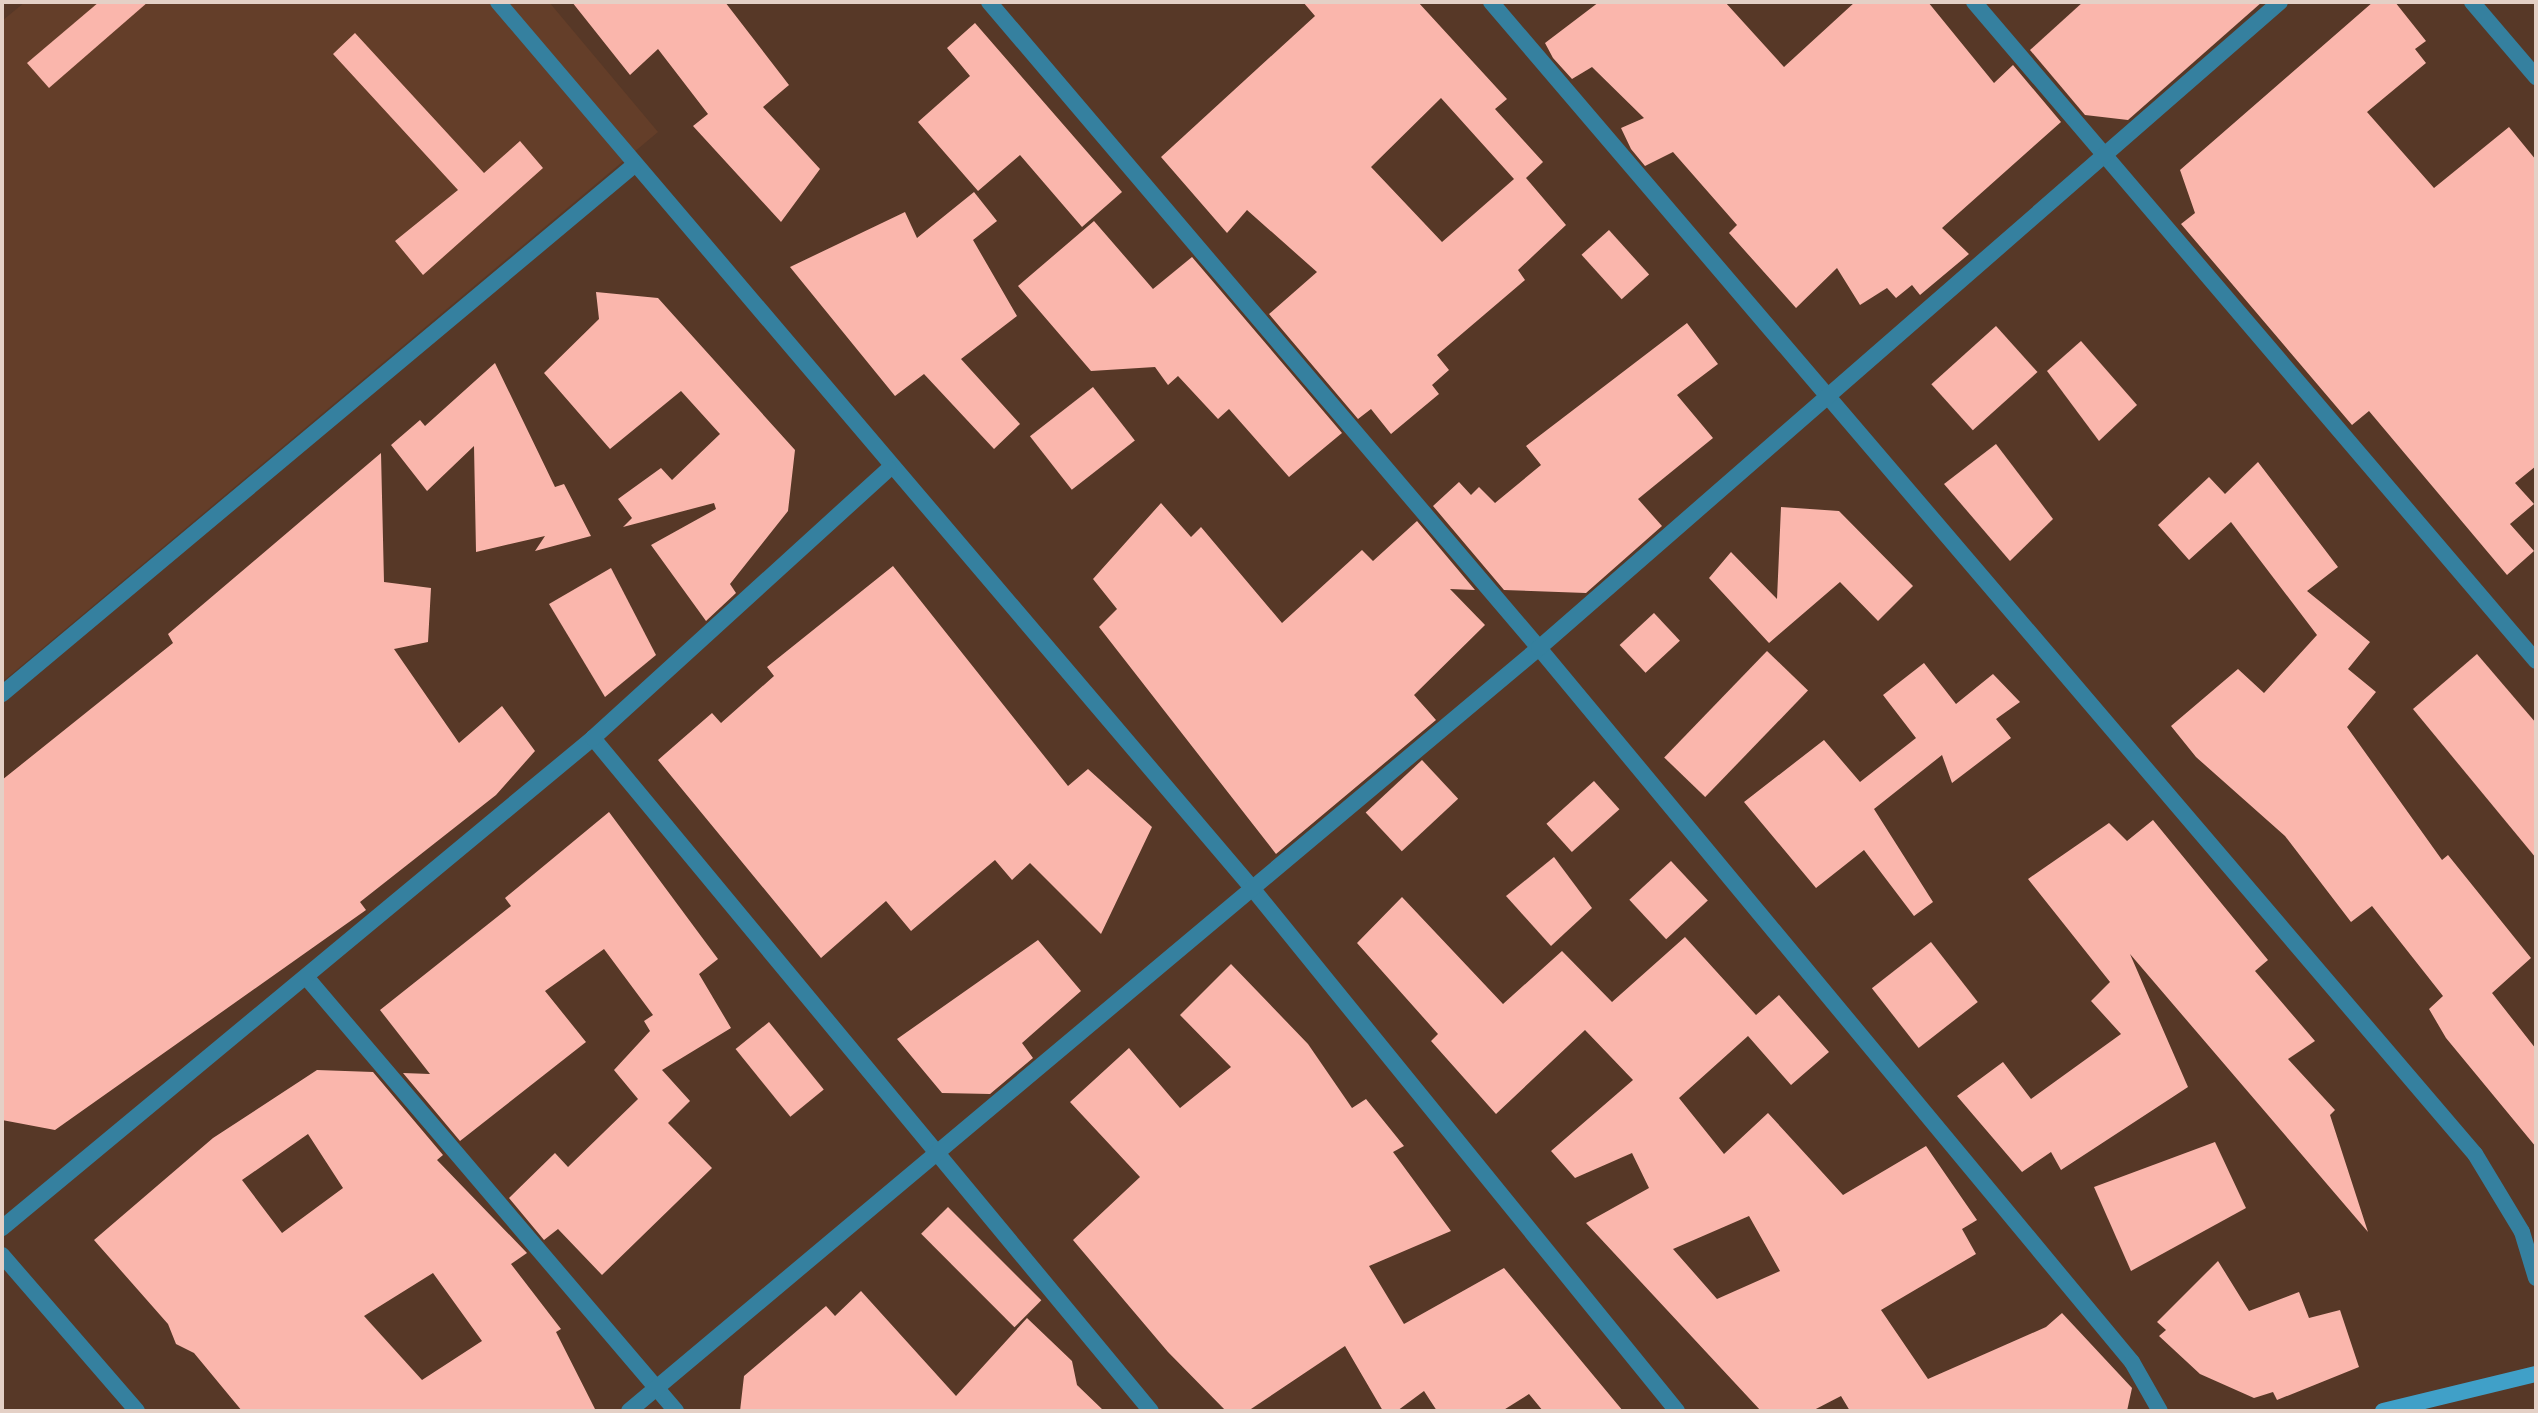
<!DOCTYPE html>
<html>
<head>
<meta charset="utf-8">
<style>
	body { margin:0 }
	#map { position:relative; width:2538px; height:1413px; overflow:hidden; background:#573827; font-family:Roboto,sans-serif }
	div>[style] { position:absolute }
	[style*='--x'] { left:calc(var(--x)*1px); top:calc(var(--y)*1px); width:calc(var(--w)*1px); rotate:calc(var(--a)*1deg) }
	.built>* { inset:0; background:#643e29 }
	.building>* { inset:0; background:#fab6ac; transform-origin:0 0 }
	.street>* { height:16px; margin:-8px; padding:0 8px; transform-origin:8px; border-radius:8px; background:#35809f }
	.secondary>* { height:16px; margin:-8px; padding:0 8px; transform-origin:8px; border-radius:8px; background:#40a0c8 }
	span { translate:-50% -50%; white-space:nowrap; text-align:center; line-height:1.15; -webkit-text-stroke:8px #4c2d1d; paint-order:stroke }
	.frame { position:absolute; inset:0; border:4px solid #e4d0c6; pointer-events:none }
</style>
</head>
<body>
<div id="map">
	<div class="built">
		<i style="clip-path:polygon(25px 2px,549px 2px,658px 132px,2px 682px,2px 21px)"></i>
	</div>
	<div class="building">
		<i style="clip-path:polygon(99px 2px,148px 2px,49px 88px,27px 63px)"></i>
		<i style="clip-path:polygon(572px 2px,725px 2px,789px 85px,763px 107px,820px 169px,781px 222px,693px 126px,708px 114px,658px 49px,630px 75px)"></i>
		<i style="clip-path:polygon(evenodd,1303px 2px,1418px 2px,1507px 99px,1495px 109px,1543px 162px,1526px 178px,1566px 225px,1518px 270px,1525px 280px,1437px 355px,1449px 370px,1432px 385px,1439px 394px,1391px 434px,1371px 409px,1358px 419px,1269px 314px,1317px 272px,1247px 210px,1227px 233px,1161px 157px,1315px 16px,1303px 2px,1441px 98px,1514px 179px,1442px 242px,1371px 167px,1441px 98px)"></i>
		<i style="clip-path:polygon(1599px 2px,1725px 2px,1784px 67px,1855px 2px,1928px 2px,1994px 83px,2013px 65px,2061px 122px,1942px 228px,1969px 254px,1920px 295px,1912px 285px,1896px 298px,1887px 288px,1860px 305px,1837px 268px,1796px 308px,1729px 233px,1737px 225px,1673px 152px,1645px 166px,1631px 149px,1621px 128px,1644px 118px,1592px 67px,1572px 79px,1553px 58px,1545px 43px)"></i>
		<i style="clip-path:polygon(2083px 2px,2262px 2px,2128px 120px,2085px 115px,2030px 50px)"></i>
		<i style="clip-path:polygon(2373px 2px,2395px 2px,2426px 41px,2415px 49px,2426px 63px,2367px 112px,2434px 188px,2509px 127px,2536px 160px,2536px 466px,2515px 483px,2534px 504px,2510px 524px,2534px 551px,2507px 575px,2369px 411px,2352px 425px,2181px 224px,2195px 213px,2180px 170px)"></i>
		<i style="clip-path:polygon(975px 23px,1122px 192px,1082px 227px,1020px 155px,978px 191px,918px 122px,970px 76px,947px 48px)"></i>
		<i style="clip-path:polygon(355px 33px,484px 173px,520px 141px,543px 168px,423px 275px,395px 241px,458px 190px,333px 54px)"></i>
		<i style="clip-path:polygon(974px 192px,997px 221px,973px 240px,1017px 316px,961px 359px,1020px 424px,994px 449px,924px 374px,895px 396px,790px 267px,905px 212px,917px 238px)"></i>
		<i style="clip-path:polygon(1094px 221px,1153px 289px,1192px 257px,1342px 433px,1289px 477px,1229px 409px,1218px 419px,1178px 376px,1168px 385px,1155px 367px,1091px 371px,1018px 286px)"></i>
		<i style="left:1609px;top:230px;width:60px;height:37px;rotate:48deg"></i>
		<i style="clip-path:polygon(596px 292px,658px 298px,795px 450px,788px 511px,730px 584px,736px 593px,706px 621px,651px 545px,716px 509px,714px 503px,623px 527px,632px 518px,618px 499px,661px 468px,672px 480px,720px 434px,681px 391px,610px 449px,544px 373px,599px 319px)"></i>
		<i style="clip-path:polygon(1687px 323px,1718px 364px,1677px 395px,1713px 438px,1638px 499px,1662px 526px,1586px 593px,1504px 590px,1433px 506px,1459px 482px,1471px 495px,1479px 487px,1495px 503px,1541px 465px,1526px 446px)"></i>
		<i style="left:1996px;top:326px;width:62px;height:87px;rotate:48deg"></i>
		<i style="clip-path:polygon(2081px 341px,2137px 405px,2099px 441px,2047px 371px)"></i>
		<i style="clip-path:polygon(495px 363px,555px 487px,564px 484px,591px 536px,535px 551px,545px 536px,476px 552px,474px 446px,427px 491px,391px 445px,420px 420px,425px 426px)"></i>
		<i style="left:1093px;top:387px;width:68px;height:80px;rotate:52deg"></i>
		<i style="clip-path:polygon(1996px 444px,2053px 519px,2010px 561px,1944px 484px)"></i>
		<i style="clip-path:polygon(381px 453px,384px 582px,431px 588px,428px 642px,394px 649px,459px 743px,502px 706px,535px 751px,496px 795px,360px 902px,366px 910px,55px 1130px,2px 1120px,2px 780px,173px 643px,168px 634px)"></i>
		<i style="clip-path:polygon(2258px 462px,2338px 567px,2307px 591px,2370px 642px,2348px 669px,2376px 692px,2347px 727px,2442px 860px,2448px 855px,2531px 958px,2492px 993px,2536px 1049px,2536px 1147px,2446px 1038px,2429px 1009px,2443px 996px,2372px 906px,2351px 922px,2285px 836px,2196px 757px,2171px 726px,2238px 669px,2264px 693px,2317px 635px,2231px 522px,2189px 560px,2158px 525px,2209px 477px,2225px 494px)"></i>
		<i style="clip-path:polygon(1161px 503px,1191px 537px,1201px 527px,1282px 623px,1362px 550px,1373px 561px,1417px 521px,1475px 590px,1450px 589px,1485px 625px,1414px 695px,1436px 720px,1276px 854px,1099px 627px,1117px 609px,1093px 579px)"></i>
		<i style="clip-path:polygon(1781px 507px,1839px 511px,1913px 586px,1878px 621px,1840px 582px,1769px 643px,1709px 578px,1731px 552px,1777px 599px)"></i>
		<i style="clip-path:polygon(893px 566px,1068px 786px,1088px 769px,1152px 827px,1101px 934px,1030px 863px,1012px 880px,995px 860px,911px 931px,886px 901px,821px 958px,658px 760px,712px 713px,721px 723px,774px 676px,767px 667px)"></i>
		<i style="clip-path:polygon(611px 568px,656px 655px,605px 697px,549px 604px)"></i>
		<i style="left:1654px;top:613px;width:38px;height:47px;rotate:47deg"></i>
		<i style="left:1767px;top:651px;width:57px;height:148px;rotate:44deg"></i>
		<i style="clip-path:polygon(2477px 654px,2536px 723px,2536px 858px,2413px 709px)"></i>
		<i style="clip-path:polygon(1924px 663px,1956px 704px,1993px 674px,2020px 702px,1996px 719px,2011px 738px,1952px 783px,1942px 755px,1874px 809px,1933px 902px,1914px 916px,1864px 850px,1816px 888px,1744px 802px,1824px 740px,1860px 782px,1916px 738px,1883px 695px)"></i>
		<i style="left:1422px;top:760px;width:53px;height:77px;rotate:47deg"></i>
		<i style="left:1594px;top:781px;width:38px;height:64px;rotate:48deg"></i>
		<i style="clip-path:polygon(609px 812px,718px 959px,699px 974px,731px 1028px,662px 1070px,690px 1101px,668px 1123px,712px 1168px,602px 1275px,558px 1229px,544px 1240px,509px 1198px,555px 1153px,568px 1167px,638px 1099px,614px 1070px,650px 1031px,644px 1021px,653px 1015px,604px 949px,545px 991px,586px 1042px,460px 1141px,403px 1073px,430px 1074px,380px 1010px,511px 906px,505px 898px)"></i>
		<i style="clip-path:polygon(2153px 820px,2268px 960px,2255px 971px,2315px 1041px,2288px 1059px,2335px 1110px,2330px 1115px,2368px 1232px,2130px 954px,2188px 1087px,2061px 1170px,2051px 1152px,2022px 1172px,1957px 1096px,2003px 1062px,2031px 1099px,2121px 1034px,2091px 1001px,2110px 982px,2028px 879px,2109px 823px,2127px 841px)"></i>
		<i style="clip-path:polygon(1554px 857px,1592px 908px,1551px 946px,1506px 896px)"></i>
		<i style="left:1671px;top:861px;width:54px;height:57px;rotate:47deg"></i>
		<i style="clip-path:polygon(evenodd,1402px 897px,1503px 1004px,1562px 951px,1612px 1002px,1685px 937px,1756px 1015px,1779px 995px,1829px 1052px,1791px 1085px,1748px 1036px,1679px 1098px,1724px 1154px,1768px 1113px,1843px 1195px,1926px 1146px,1977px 1220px,1962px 1229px,1976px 1254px,1881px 1310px,1928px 1379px,2046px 1327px,2062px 1313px,2132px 1388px,2127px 1411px,1850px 1411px,1841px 1396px,1812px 1411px,1761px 1411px,1586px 1223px,1649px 1188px,1632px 1153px,1575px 1178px,1551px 1151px,1633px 1080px,1585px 1030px,1496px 1114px,1431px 1041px,1438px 1034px,1357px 943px,1402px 897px,1749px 1216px,1780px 1271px,1717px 1299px,1673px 1249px,1749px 1216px)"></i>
		<i style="clip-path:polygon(1038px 940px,1081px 991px,1022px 1043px,1033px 1058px,990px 1094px,942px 1093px,897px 1039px)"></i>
		<i style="left:1931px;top:942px;width:76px;height:75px;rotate:52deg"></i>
		<i style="clip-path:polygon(1231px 964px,1308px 1044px,1352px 1108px,1366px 1099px,1404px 1146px,1393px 1152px,1451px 1231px,1369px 1266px,1404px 1324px,1504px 1268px,1623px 1411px,1543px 1411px,1529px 1394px,1502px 1411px,1437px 1411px,1424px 1391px,1397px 1411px,1383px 1411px,1345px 1346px,1248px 1411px,1226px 1411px,1168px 1352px,1073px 1240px,1140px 1177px,1070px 1102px,1129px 1048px,1180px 1108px,1231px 1067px,1180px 1015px)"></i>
		<i style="left:769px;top:1022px;width:87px;height:43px;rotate:51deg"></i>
		<i style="clip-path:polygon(evenodd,317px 1070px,373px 1072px,443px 1155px,437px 1160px,527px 1253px,511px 1264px,561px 1329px,556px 1332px,596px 1411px,242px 1411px,194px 1353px,176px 1344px,168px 1324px,94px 1240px,213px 1138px,317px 1070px,308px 1134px,343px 1188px,282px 1233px,242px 1180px,308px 1134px,317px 1070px,433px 1273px,482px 1341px,422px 1380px,364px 1316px,433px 1273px)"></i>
		<i style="clip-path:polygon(2215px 1142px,2246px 1208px,2131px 1271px,2094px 1187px)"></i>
		<i style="left:948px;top:1207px;width:132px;height:38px;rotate:45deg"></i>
		<i style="clip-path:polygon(2218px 1261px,2249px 1311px,2299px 1292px,2309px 1318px,2340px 1310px,2359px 1367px,2277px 1400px,2273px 1392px,2254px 1398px,2200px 1374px,2159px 1336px,2166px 1330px,2157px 1322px)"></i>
		<i style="clip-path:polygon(861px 1291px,956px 1396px,1027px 1318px,1072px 1361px,1077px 1385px,1104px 1411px,740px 1411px,744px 1376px,826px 1306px,835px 1316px)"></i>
	</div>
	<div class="street">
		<i style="--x:498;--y:2;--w:1163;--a:49.6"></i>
		<i style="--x:1252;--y:888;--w:674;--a:50.9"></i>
		<i style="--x:989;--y:2;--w:848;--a:49.59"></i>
		<i style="--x:1539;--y:648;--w:928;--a:50.29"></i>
		<i style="--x:2132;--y:1362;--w:56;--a:60.3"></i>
		<i style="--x:1491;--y:2;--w:1515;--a:49.5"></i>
		<i style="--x:2475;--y:1154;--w:91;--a:58.9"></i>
		<i style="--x:2522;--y:1232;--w:48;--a:73.1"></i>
		<i style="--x:1974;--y:2;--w:866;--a:49.54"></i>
		<i style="--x:2472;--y:2;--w:99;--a:49.5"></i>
		<i style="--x:2;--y:694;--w:823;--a:-39.92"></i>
		<i style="--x:593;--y:738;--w:874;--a:50.34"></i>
		<i style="--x:307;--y:978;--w:569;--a:49.56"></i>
		<i style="--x:2;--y:1228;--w:768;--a:-39.66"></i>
		<i style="--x:593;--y:738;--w:400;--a:-42.3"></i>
		<i style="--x:2;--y:1255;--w:206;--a:49.1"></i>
		<i style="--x:629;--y:1411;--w:1188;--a:-39.98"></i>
		<i style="--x:1539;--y:648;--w:983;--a:-41.08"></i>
	</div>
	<div class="secondary">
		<i style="--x:2383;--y:1411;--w:157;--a:-13.6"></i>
	</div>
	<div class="frame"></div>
</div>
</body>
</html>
